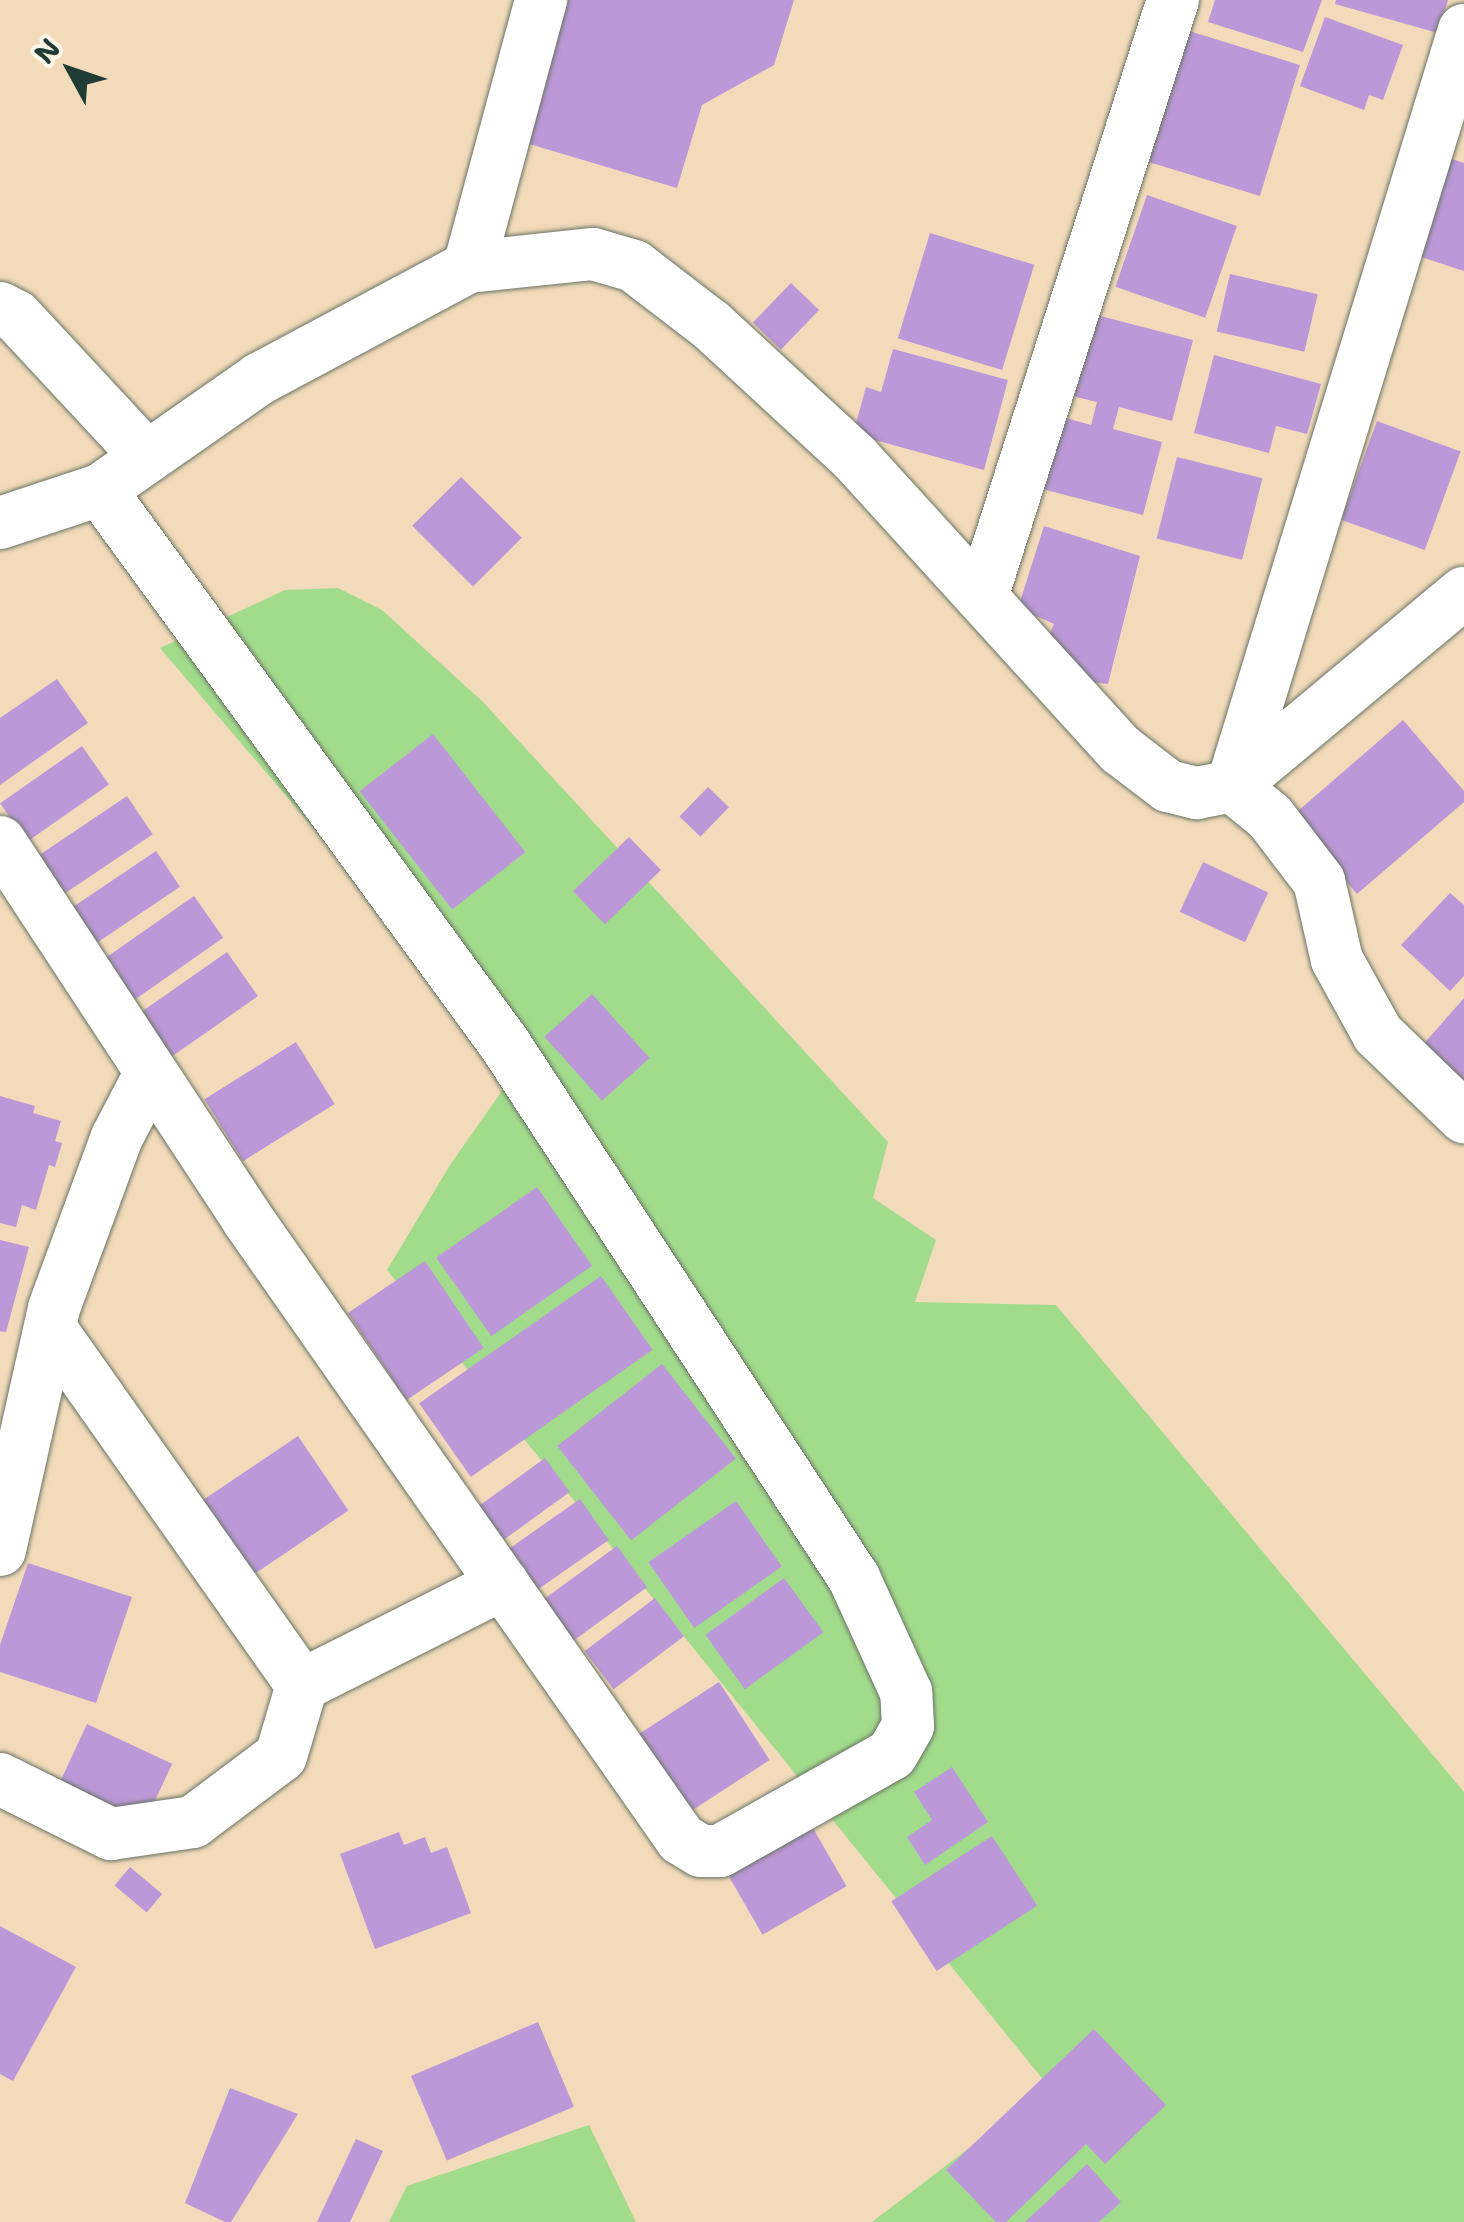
<!DOCTYPE html>
<html>
<head>
<meta charset="utf-8">
<style>
	body { margin:0 }
	#map { position:relative; width:1464px; height:2222px; overflow:hidden; background:#f2dbbb; font-family:"Shantell Sans",sans-serif }
	div>[style] { position:absolute }
	[style*='--x'] { left:calc(var(--x)*1px); top:calc(var(--y)*1px); width:calc(var(--w)*1px); rotate:calc(var(--a)*1deg) }
	.green>* { inset:0; background:#a3db8d }
	.building>* { inset:0; background:#bb98d7; transform-origin:0 0 }
	.roads { filter:drop-shadow(0 0 2px #697463) drop-shadow(0 0 2px #697463) }
	.minor>* { height:52px; margin:-26px; padding:0 26px; transform-origin:26px; border-radius:26px; background:#fff }
	span { translate:-50% -50%; white-space:nowrap; text-align:center; line-height:1.15; -webkit-text-stroke:8px #fcf5e5; paint-order:stroke }
	.north { position:absolute; left:20px; top:20px; width:100px; height:100px; -webkit-text-stroke:8px #fcf5e5; paint-order:stroke; rotate:310deg; font-size:28px; font-weight:700; line-height:40px; text-align:center; color:#1f3d34 }
	.north::after { content:''; display:block; margin:auto; width:35px; height:45px; background:#1f3d34; clip-path:polygon(50% 0,100% 100%,50% 72%,0 100%) }
</style>
</head>
<body>
<div id="map">
	<div class="green">
		<i style="clip-path:polygon(338px 588px,382px 610px,483px 702px,888px 1142px,873px 1198px,936px 1240px,915px 1302px,1056px 1305px,1464px 1792px,1464px 2222px,872px 2222px,1049px 2087px,387px 1270px,450px 1165px,518px 1068px,160px 648px,285px 590px)"></i>
		<i style="clip-path:polygon(589px 2125px,636px 2222px,389px 2222px,407px 2186px)"></i>
	</div>
	<div class="building">
		<i style="clip-path:polygon(568px 0,794px 0,774px 65px,702px 105px,677px 188px,526px 143px)"></i>
		<i style="clip-path:polygon(1215px 0,1322px 0,1303px 52px,1208px 22px)"></i>
		<i style="clip-path:polygon(1336px 0,1448px 0,1438px 33px,1335px 4px)"></i>
		<i style="clip-path:polygon(1325px 17px,1403px 45px,1383px 100px,1369px 95px,1364px 110px,1300px 86px)"></i>
		<i style="left:1189px;top:31px;width:116px;height:137px;rotate:17deg"></i>
		<i style="clip-path:polygon(1437px 154px,1464px 163px,1464px 271px,1406px 252px)"></i>
		<i style="left:1147px;top:195px;width:95px;height:97px;rotate:19deg"></i>
		<i style="left:930px;top:233px;width:109px;height:110px;rotate:17deg"></i>
		<i style="left:1230px;top:274px;width:90px;height:59px;rotate:13deg"></i>
		<i style="left:791px;top:283px;width:39px;height:55px;rotate:44deg"></i>
		<i style="clip-path:polygon(1085px 312px,1193px 340px,1172px 421px,1119px 407px,1113px 429px,1162px 442px,1143px 515px,1042px 489px,1062px 417px,1091px 425px,1097px 402px,1064px 394px)"></i>
		<i style="clip-path:polygon(893px 349px,1008px 380px,984px 470px,853px 434px,866px 387px,881px 392px)"></i>
		<i style="clip-path:polygon(1214px 355px,1321px 384px,1307px 434px,1276px 426px,1269px 453px,1194px 433px)"></i>
		<i style="left:1377px;top:421px;width:89px;height:105px;rotate:20deg"></i>
		<i style="left:1177px;top:457px;width:88px;height:84px;rotate:14deg"></i>
		<i style="left:461px;top:477px;width:86px;height:69px;rotate:45deg"></i>
		<i style="clip-path:polygon(1044px 526px,1140px 556px,1108px 684px,1072px 680px,1045px 644px,1054px 624px,1018px 608px)"></i>
		<i style="clip-path:polygon(57px 679px,88px 723px,0 785px,0 718px)"></i>
		<i style="clip-path:polygon(1403px 720px,1464px 791px,1464px 802px,1357px 894px,1291px 817px)"></i>
		<i style="left:433px;top:734px;width:150px;height:93px;rotate:52deg"></i>
		<i style="left:82px;top:746px;width:47px;height:100px;rotate:55deg"></i>
		<i style="left:708px;top:787px;width:29px;height:41px;rotate:44deg"></i>
		<i style="left:127px;top:796px;width:46px;height:116px;rotate:56deg"></i>
		<i style="left:629px;top:837px;width:46px;height:78px;rotate:46deg"></i>
		<i style="left:156px;top:851px;width:43px;height:102px;rotate:56deg"></i>
		<i style="left:1203px;top:862px;width:72px;height:55px;rotate:25deg"></i>
		<i style="clip-path:polygon(1450px 893px,1464px 905px,1464px 976px,1450px 991px,1401px 945px)"></i>
		<i style="left:194px;top:896px;width:51px;height:113px;rotate:55deg"></i>
		<i style="left:227px;top:952px;width:54px;height:120px;rotate:55deg"></i>
		<i style="left:592px;top:994px;width:86px;height:64px;rotate:48deg"></i>
		<i style="clip-path:polygon(1464px 998px,1464px 1084px,1421px 1047px)"></i>
		<i style="left:296px;top:1042px;width:73px;height:108px;rotate:58deg"></i>
		<i style="clip-path:polygon(0 1096px,35px 1106px,33px 1113px,61px 1121px,55px 1141px,62px 1143px,55px 1167px,49px 1165px,36px 1210px,22px 1205px,16px 1227px,0 1223px)"></i>
		<i style="left:537px;top:1187px;width:96px;height:123px;rotate:55deg"></i>
		<i style="clip-path:polygon(0 1240px,29px 1247px,6px 1332px,0 1331px)"></i>
		<i style="left:425px;top:1261px;width:105px;height:93px;rotate:56deg"></i>
		<i style="left:601px;top:1276px;width:90px;height:222px;rotate:55deg"></i>
		<i style="left:662px;top:1364px;width:120px;height:133px;rotate:52deg"></i>
		<i style="left:298px;top:1436px;width:90px;height:122px;rotate:56deg"></i>
		<i style="left:545px;top:1458px;width:42px;height:81px;rotate:54deg"></i>
		<i style="left:580px;top:1499px;width:50px;height:90px;rotate:55deg"></i>
		<i style="left:736px;top:1501px;width:80px;height:107px;rotate:55deg"></i>
		<i style="left:617px;top:1546px;width:51px;height:94px;rotate:54deg"></i>
		<i style="clip-path:polygon(28px 1563px,132px 1597px,96px 1703px,0 1672px,0 1645px)"></i>
		<i style="left:784px;top:1578px;width:67px;height:97px;rotate:54deg"></i>
		<i style="left:655px;top:1598px;width:48px;height:88px;rotate:53deg"></i>
		<i style="left:719px;top:1682px;width:93px;height:95px;rotate:57deg"></i>
		<i style="left:87px;top:1724px;width:94px;height:68px;rotate:25deg"></i>
		<i style="clip-path:polygon(952px 1767px,988px 1822px,925px 1865px,907px 1837px,932px 1820px,914px 1792px)"></i>
		<i style="left:810px;top:1823px;width:73px;height:97px;rotate:60deg"></i>
		<i style="clip-path:polygon(399px 1832px,404px 1845px,425px 1837px,431px 1853px,447px 1847px,471px 1913px,375px 1949px,340px 1854px)"></i>
		<i style="left:992px;top:1836px;width:83px;height:120px;rotate:57deg"></i>
		<i style="left:130px;top:1867px;width:42px;height:24px;rotate:40deg"></i>
		<i style="clip-path:polygon(0 1926px,76px 1967px,13px 2081px,0 2074px)"></i>
		<i style="left:538px;top:2022px;width:92px;height:138px;rotate:67deg"></i>
		<i style="clip-path:polygon(1094px 2029px,1166px 2105px,1105px 2164px,1086px 2144px,1006px 2222px,996px 2222px,946px 2170px)"></i>
		<i style="clip-path:polygon(230px 2088px,298px 2114px,231px 2222px,225px 2222px,185px 2203px)"></i>
		<i style="clip-path:polygon(356px 2139px,383px 2151px,350px 2222px,317px 2222px)"></i>
		<i style="clip-path:polygon(1087px 2164px,1121px 2202px,1099px 2222px,1025px 2222px)"></i>
	</div>
	<div class="roads">
		<div class="minor">
			<i style="--x:1464;--y:30;--w:791;--a:107.06"></i>
			<i style="--x:1232;--y:786;--w:49;--a:39.2"></i>
			<i style="--x:1270;--y:817;--w:81;--a:52.6"></i>
			<i style="--x:1319;--y:881;--w:81;--a:77.2"></i>
			<i style="--x:1337;--y:960;--w:85;--a:61"></i>
			<i style="--x:1378;--y:1034;--w:120;--a:44"></i>
			<i style="--x:469;--y:267;--w:277;--a:-74.9"></i>
			<i style="--x:0;--y:308;--w:18;--a:27"></i>
			<i style="--x:16;--y:316;--w:192;--a:47.1"></i>
			<i style="--x:0;--y:523;--w:105;--a:-18.3"></i>
			<i style="--x:100;--y:490;--w:194;--a:-34.9"></i>
			<i style="--x:259;--y:379;--w:238;--a:-28.1"></i>
			<i style="--x:469;--y:267;--w:125;--a:-6"></i>
			<i style="--x:593;--y:254;--w:43;--a:16.3"></i>
			<i style="--x:634;--y:266;--w:97;--a:37.5"></i>
			<i style="--x:711;--y:325;--w:196;--a:42.7"></i>
			<i style="--x:855;--y:458;--w:395;--a:47.7"></i>
			<i style="--x:1121;--y:750;--w:59;--a:37.5"></i>
			<i style="--x:1168;--y:786;--w:30;--a:14"></i>
			<i style="--x:1197;--y:793;--w:36;--a:-11"></i>
			<i style="--x:1232;--y:786;--w:302;--a:-39.8"></i>
			<i style="--x:982;--y:597;--w:627;--a:-72.26"></i>
			<i style="--x:0;--y:842;--w:448;--a:56.7"></i>
			<i style="--x:246;--y:1217;--w:759;--a:55.03"></i>
			<i style="--x:681;--y:1839;--w:23;--a:31"></i>
			<i style="--x:701;--y:1851;--w:19;--a:0"></i>
			<i style="--x:720;--y:1851;--w:197;--a:-29.4"></i>
			<i style="--x:892;--y:1754;--w:32;--a:-60"></i>
			<i style="--x:908;--y:1726;--w:34;--a:-93"></i>
			<i style="--x:906;--y:1692;--w:125;--a:-114.5"></i>
			<i style="--x:854;--y:1578;--w:639;--a:-123.19"></i>
			<i style="--x:504;--y:1043;--w:685;--a:-126.15"></i>
			<i style="--x:50;--y:1328;--w:437;--a:54.8"></i>
			<i style="--x:302;--y:1685;--w:225;--a:-26.7"></i>
			<i style="--x:0;--y:1550;--w:248;--a:-77.4"></i>
			<i style="--x:54;--y:1308;--w:182;--a:-69.8"></i>
			<i style="--x:117;--y:1137;--w:73;--a:-62.4"></i>
			<i style="--x:0;--y:1779;--w:124;--a:26.4"></i>
			<i style="--x:111;--y:1834;--w:83;--a:-8.3"></i>
			<i style="--x:193;--y:1822;--w:110;--a:-36.9"></i>
			<i style="--x:281;--y:1756;--w:74;--a:-73.5"></i>
		</div>
	</div>
	<div class="north">N</div>
</div>
</body>
</html>
